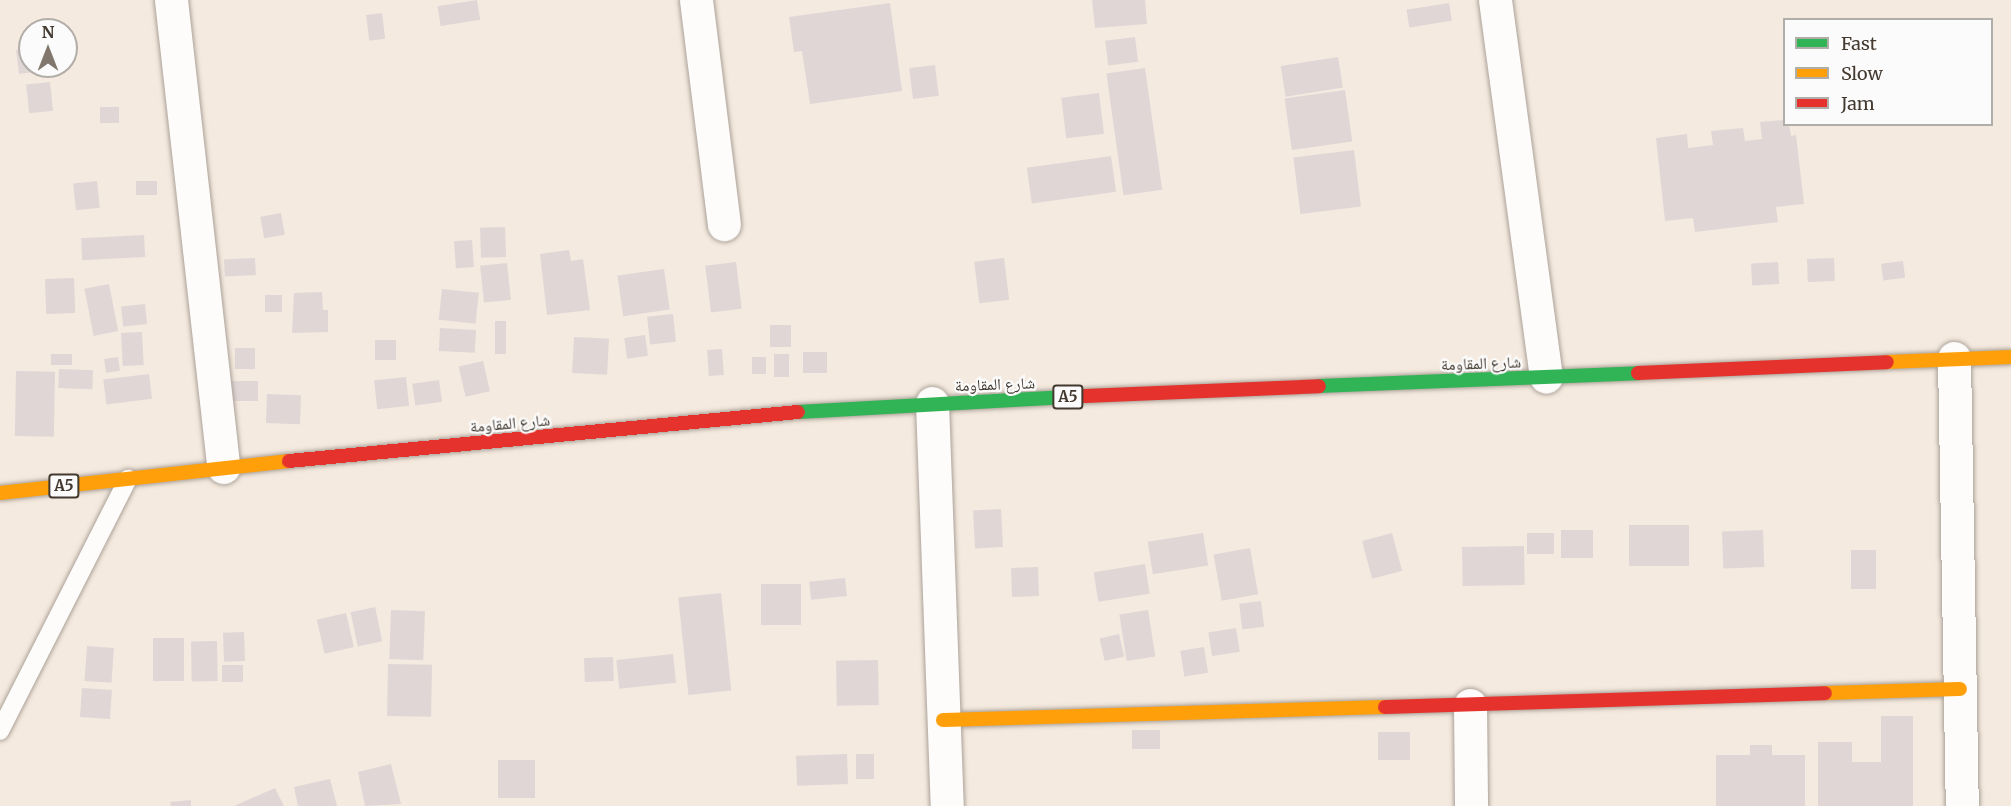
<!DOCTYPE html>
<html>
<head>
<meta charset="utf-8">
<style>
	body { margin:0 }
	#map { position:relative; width:2011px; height:806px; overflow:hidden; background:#f5eadf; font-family:Merriweather,"Noto Naskh Arabic",serif }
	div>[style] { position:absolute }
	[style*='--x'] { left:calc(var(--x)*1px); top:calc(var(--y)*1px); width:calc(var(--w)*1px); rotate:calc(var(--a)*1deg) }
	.building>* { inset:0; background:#e0d6d6; transform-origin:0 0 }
	.roads { filter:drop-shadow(0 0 2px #aba299) drop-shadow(0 0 2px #aba299) }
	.lane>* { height:18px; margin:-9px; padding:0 9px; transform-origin:9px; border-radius:9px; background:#fefcfa }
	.street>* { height:33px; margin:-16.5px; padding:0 16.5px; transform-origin:16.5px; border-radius:16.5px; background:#fefcfa }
	.fast>* { height:14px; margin:-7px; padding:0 7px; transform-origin:7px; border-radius:7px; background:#30b455 }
	.slow>* { height:14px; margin:-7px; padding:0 7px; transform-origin:7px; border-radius:7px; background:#ff9f0a }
	.jam>* { height:14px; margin:-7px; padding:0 7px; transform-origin:7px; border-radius:7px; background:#e5322d }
	span { translate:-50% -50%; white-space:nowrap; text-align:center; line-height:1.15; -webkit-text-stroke:4.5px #fbfbfb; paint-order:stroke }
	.shield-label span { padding:2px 4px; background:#fbfbfb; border:2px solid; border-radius:4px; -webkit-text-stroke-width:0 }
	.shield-label { font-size:15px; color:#43392f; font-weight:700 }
	.street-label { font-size:16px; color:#43392f }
	.legend { position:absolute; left:1783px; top:18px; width:210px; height:108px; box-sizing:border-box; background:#fbfbfb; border:2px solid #b1ada9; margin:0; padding:8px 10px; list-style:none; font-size:18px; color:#43392f }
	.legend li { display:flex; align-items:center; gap:12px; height:30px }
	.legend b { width:30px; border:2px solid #b1ada9 }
	.north { position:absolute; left:18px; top:18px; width:60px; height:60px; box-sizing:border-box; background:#fbfbfb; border:2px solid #b1ada9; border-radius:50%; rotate:0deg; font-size:16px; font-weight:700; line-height:24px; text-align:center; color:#43392f }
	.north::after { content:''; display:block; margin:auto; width:21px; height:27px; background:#81776d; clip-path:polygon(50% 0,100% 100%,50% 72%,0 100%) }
</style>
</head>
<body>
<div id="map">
	<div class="building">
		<i style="left:477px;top:0;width:20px;height:40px;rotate:81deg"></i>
		<i style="clip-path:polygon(1092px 0,1145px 0,1147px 24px,1095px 28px)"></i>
		<i style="clip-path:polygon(890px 3px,902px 91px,810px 104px,802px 51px,794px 52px,789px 17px)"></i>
		<i style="left:1449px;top:3px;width:18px;height:43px;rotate:81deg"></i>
		<i style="left:382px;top:13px;width:26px;height:16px;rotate:83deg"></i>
		<i style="left:1135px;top:37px;width:25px;height:30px;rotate:83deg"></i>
		<i style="clip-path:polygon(30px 48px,30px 66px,46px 66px,47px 70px,19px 74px,16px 50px)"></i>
		<i style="left:1338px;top:57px;width:31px;height:58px;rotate:81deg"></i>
		<i style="left:935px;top:65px;width:31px;height:26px;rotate:83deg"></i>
		<i style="left:1145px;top:68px;width:123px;height:39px;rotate:82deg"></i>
		<i style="left:50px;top:82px;width:29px;height:24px;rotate:84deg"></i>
		<i style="left:1345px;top:90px;width:52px;height:61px;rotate:82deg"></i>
		<i style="left:1099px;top:93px;width:41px;height:38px;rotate:83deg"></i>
		<i style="left:100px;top:107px;width:19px;height:16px"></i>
		<i style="clip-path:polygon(1784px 120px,1784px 124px,1789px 124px,1791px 136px,1796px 135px,1804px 204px,1776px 207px,1778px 222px,1695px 232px,1693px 218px,1665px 221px,1656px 138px,1687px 134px,1688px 148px,1713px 145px,1711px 131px,1743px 128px,1745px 141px,1762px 139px,1760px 122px)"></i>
		<i style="left:1354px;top:150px;width:57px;height:61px;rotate:83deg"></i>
		<i style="left:1111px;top:156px;width:36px;height:85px;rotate:82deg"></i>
		<i style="left:97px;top:181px;width:27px;height:24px;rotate:84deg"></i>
		<i style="left:136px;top:181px;width:21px;height:14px"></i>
		<i style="left:281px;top:213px;width:22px;height:21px;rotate:80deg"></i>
		<i style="left:505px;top:227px;width:30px;height:25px;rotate:88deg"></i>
		<i style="left:144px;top:235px;width:22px;height:63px;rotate:87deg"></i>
		<i style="left:472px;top:240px;width:27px;height:18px;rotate:86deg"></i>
		<i style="clip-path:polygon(569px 250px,571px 261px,583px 259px,590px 310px,547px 315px,540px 254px)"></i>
		<i style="left:255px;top:258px;width:17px;height:31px;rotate:87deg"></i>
		<i style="left:1004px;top:258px;width:42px;height:30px;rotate:83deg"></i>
		<i style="left:1834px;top:258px;width:23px;height:27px;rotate:88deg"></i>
		<i style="left:1903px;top:261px;width:17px;height:22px;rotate:83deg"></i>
		<i style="left:736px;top:262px;width:47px;height:31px;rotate:83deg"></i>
		<i style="left:1778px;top:262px;width:22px;height:27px;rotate:87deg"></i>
		<i style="left:507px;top:263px;width:37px;height:27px;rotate:84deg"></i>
		<i style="left:664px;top:269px;width:41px;height:47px;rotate:82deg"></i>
		<i style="left:74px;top:278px;width:35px;height:29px;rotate:88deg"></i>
		<i style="left:109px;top:284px;width:48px;height:25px;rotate:79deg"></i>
		<i style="left:442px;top:289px;width:37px;height:31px;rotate:6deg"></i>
		<i style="clip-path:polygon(322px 292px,323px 310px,328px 310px,328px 332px,292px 333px,294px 293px)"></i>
		<i style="left:265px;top:295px;width:17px;height:17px"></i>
		<i style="left:145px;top:304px;width:20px;height:24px;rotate:84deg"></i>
		<i style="left:673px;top:314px;width:28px;height:26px;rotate:84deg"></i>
		<i style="left:495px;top:321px;width:11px;height:33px"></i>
		<i style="left:770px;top:325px;width:21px;height:22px"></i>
		<i style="left:440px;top:328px;width:36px;height:23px;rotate:3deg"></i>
		<i style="left:142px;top:332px;width:33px;height:21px;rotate:87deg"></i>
		<i style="left:645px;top:335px;width:21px;height:21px;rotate:82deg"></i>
		<i style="left:574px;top:337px;width:35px;height:36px;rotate:3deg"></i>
		<i style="left:375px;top:340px;width:21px;height:20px"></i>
		<i style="left:235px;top:348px;width:20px;height:21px"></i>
		<i style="left:722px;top:349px;width:26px;height:15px;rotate:86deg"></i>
		<i style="left:827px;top:352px;width:21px;height:24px;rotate:90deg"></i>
		<i style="left:51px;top:354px;width:21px;height:11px"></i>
		<i style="left:774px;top:354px;width:15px;height:23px"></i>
		<i style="left:118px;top:357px;width:14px;height:14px;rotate:82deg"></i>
		<i style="left:752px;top:357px;width:14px;height:17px"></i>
		<i style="left:483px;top:361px;width:31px;height:25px;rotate:77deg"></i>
		<i style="left:59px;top:369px;width:34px;height:19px;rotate:2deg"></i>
		<i style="left:16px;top:371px;width:39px;height:65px;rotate:1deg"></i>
		<i style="left:149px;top:374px;width:25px;height:46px;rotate:83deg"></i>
		<i style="left:406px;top:377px;width:29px;height:32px;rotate:84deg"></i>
		<i style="left:439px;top:380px;width:22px;height:27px;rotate:82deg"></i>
		<i style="left:229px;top:381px;width:29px;height:20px"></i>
		<i style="left:267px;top:394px;width:34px;height:29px;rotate:2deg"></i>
		<i style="left:1001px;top:509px;width:38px;height:28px;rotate:87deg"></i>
		<i style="left:1629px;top:525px;width:60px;height:41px"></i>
		<i style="left:1593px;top:530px;width:28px;height:32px;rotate:90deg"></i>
		<i style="left:1763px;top:530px;width:37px;height:41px;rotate:88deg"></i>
		<i style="left:1203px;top:533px;width:33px;height:56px;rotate:81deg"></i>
		<i style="left:1392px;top:533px;width:39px;height:31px;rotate:75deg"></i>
		<i style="left:1527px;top:533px;width:27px;height:21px"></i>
		<i style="left:1524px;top:546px;width:39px;height:62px;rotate:89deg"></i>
		<i style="left:1250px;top:548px;width:47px;height:37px;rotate:80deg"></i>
		<i style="left:1851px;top:550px;width:25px;height:39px"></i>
		<i style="left:1145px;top:564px;width:30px;height:52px;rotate:81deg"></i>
		<i style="left:1038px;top:567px;width:29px;height:27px;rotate:88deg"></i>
		<i style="left:845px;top:578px;width:18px;height:36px;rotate:84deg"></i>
		<i style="left:761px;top:584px;width:40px;height:41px"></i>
		<i style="left:721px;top:593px;width:98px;height:43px;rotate:84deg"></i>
		<i style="left:1261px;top:601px;width:26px;height:22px;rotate:83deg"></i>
		<i style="left:375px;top:607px;width:35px;height:25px;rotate:78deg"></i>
		<i style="left:391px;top:610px;width:34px;height:49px;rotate:2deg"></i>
		<i style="left:1148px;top:610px;width:47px;height:29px;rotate:81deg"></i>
		<i style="left:346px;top:613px;width:35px;height:30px;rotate:77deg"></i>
		<i style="left:1236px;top:628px;width:24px;height:28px;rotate:81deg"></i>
		<i style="left:244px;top:632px;width:29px;height:21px;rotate:88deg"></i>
		<i style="left:1119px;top:634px;width:23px;height:20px;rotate:77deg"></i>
		<i style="left:184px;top:638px;width:43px;height:31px;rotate:90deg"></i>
		<i style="left:217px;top:641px;width:40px;height:26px;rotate:89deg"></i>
		<i style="left:87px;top:646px;width:27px;height:35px;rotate:4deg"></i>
		<i style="left:1204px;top:647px;width:26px;height:24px;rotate:81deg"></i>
		<i style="left:673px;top:654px;width:29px;height:57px;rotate:84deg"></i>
		<i style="left:613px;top:657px;width:24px;height:29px;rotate:88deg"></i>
		<i style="left:878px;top:660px;width:45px;height:42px;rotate:89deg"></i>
		<i style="left:388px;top:664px;width:44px;height:52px;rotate:1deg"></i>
		<i style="left:222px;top:665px;width:21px;height:17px"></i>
		<i style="left:82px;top:688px;width:30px;height:29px;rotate:4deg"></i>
		<i style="clip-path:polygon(1881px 716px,1913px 716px,1913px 806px,1818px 806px,1818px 742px,1852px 742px,1852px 762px,1881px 762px)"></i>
		<i style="left:1132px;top:730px;width:28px;height:19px"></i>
		<i style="left:1378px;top:732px;width:32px;height:28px"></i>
		<i style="clip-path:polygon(1750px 745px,1772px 745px,1772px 755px,1805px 755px,1805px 806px,1716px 806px,1716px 755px,1750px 755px)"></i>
		<i style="left:847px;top:754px;width:30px;height:51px;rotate:88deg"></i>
		<i style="left:856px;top:754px;width:18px;height:25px"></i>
		<i style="left:498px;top:760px;width:37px;height:38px"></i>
		<i style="clip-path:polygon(391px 764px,401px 804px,365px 806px,358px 772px)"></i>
		<i style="clip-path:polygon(330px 779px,337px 806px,298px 806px,294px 787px)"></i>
		<i style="clip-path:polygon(275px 788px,284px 806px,234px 806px)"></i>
		<i style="clip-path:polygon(191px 800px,191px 806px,171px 806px,170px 802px)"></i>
	</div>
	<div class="roads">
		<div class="lane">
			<i style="--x:0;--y:731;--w:283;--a:-63.1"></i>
		</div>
		<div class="street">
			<i style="--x:171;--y:0;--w:470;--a:83.6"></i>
			<i style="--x:696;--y:0;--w:226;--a:82.9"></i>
			<i style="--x:1495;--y:0;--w:380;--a:82.3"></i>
			<i style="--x:1954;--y:358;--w:448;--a:89"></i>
			<i style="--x:932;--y:403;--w:403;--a:87.9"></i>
			<i style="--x:1470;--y:705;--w:101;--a:89.4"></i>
		</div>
		<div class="fast">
			<i style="--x:1319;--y:386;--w:319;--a:-2.3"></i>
			<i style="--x:798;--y:412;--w:287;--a:-3.2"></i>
		</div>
		<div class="slow">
			<i style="--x:1887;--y:362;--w:124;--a:-2.3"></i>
			<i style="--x:0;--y:493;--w:291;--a:-6.3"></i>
			<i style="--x:1825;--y:693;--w:135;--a:-1.7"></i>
			<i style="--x:943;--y:720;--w:442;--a:-1.7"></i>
		</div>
		<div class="jam">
			<i style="--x:1638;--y:373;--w:249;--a:-2.5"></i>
			<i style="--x:1085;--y:396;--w:234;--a:-2.4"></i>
			<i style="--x:289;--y:461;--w:511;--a:-5.5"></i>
			<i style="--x:1385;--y:707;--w:440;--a:-1.8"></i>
		</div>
	</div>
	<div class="shield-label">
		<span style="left:1068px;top:397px">A5</span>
		<span style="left:64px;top:486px">A5</span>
	</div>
	<div class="street-label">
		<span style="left:1481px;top:363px;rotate:-2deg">شارع المقاومة</span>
		<span style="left:995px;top:384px;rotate:-2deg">شارع المقاومة</span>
		<span style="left:510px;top:423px;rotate:-5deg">شارع المقاومة</span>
	</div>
	<ul class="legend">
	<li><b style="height:8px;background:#30b455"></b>Fast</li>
	<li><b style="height:8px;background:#ff9f0a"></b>Slow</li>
	<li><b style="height:8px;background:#e5322d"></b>Jam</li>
	</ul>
	<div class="north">N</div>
</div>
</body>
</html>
